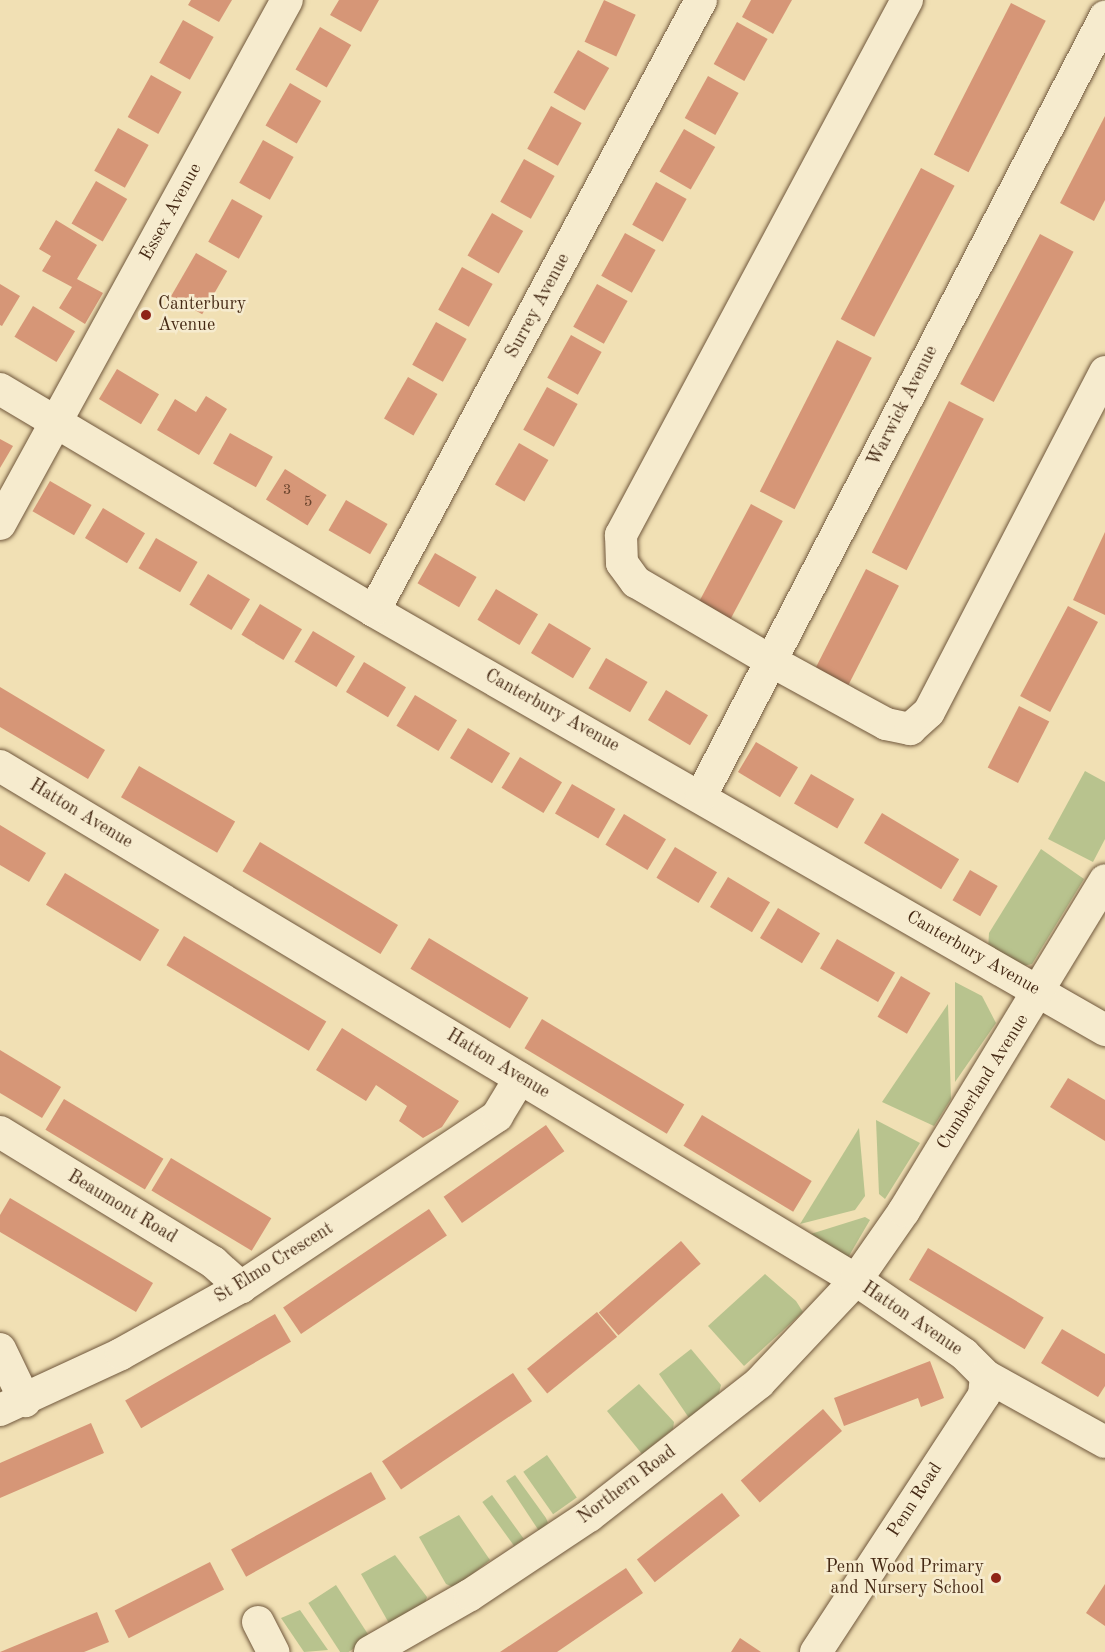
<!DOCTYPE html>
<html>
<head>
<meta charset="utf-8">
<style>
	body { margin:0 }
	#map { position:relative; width:1105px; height:1652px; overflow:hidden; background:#f1e0b4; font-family:"Old Standard TT",serif }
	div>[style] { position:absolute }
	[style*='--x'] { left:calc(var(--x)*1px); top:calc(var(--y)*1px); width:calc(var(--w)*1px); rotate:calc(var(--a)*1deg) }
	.green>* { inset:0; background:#b8c38e; transform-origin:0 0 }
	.building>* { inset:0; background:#d69677; transform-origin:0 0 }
	.roads { filter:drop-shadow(0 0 2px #70573c) drop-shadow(0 0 2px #70573c) }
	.minor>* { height:32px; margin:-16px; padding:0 16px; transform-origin:16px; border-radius:16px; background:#f6ebce }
	.dots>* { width:16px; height:16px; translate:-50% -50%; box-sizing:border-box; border:3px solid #f6ebce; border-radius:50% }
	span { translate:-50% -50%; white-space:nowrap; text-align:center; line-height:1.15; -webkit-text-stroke:5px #f6ebce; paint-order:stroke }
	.number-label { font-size:15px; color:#69442d }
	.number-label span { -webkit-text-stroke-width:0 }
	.street-label { font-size:18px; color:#452914 }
	.poi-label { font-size:18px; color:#452914 }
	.left { translate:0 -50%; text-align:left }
	.right { translate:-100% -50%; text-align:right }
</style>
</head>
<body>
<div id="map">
	<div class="green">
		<i style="clip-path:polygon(1085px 771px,1105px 782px,1105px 839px,1093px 862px,1048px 839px)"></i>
		<i style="clip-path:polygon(1041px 849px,1084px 879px,1032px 964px,1019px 967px,988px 950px,989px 933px)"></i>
		<i style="clip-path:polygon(955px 982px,982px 996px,996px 1023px,955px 1082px)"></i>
		<i style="clip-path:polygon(948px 1004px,951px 1099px,934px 1126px,882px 1102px)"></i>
		<i style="clip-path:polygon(876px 1120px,920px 1143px,885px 1199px,879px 1194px)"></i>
		<i style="clip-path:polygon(859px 1128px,865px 1196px,855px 1210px,800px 1224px)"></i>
		<i style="clip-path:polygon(865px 1217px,870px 1220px,846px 1261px,801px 1237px)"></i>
		<i style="clip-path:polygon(765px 1274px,796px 1301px,803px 1312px,744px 1366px,708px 1326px)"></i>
		<i style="clip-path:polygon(691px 1349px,721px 1385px,719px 1393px,689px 1418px,659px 1374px)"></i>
		<i style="clip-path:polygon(639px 1384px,674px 1422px,673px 1429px,642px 1454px,607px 1411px)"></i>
		<i style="left:547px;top:1455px;width:52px;height:29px;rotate:55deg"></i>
		<i style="clip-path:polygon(515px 1475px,546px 1518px,548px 1523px,539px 1531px,506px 1481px)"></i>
		<i style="left:492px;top:1495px;width:54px;height:12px;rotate:54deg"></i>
		<i style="clip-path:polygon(459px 1515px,490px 1560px,455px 1588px,446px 1584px,419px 1537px)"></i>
		<i style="clip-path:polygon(395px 1555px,427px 1597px,424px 1606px,390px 1625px,361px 1574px)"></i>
		<i style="left:336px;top:1585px;width:63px;height:33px;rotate:57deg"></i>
		<i style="clip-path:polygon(300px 1610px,328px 1650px,304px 1652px,281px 1618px)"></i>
	</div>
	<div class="building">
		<i style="clip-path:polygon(191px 0,232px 0,219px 22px,188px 5px)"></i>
		<i style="clip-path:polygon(339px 0,379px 0,361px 32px,330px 15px)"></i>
		<i style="left:604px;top:0;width:35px;height:46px;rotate:25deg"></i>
		<i style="clip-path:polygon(751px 0,792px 0,773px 34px,742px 17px)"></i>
		<i style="left:1011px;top:3px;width:39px;height:170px;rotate:27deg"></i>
		<i style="left:183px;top:20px;width:35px;height:49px;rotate:29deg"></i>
		<i style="left:737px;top:22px;width:35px;height:48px;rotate:29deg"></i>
		<i style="left:320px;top:27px;width:36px;height:49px;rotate:30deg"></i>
		<i style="left:578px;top:50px;width:36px;height:49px;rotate:30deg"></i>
		<i style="left:151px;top:75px;width:35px;height:48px;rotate:29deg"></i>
		<i style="left:708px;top:76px;width:35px;height:48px;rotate:29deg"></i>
		<i style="left:290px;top:83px;width:36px;height:49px;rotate:30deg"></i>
		<i style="left:551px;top:106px;width:35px;height:49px;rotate:29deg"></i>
		<i style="clip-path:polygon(1105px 116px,1105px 200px,1094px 221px,1060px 203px)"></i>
		<i style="left:118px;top:128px;width:35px;height:49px;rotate:29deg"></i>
		<i style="left:684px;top:129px;width:36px;height:49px;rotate:30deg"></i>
		<i style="left:263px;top:140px;width:35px;height:49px;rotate:29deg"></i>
		<i style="left:524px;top:159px;width:35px;height:49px;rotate:29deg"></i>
		<i style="left:921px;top:168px;width:38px;height:171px;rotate:28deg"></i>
		<i style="left:96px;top:181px;width:36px;height:49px;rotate:30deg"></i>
		<i style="left:656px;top:182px;width:35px;height:49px;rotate:29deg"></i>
		<i style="left:232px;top:199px;width:35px;height:49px;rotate:29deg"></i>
		<i style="left:492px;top:213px;width:36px;height:49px;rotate:30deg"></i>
		<i style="clip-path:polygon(56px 220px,97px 245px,77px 279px,103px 293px,85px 324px,59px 308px,72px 287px,42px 271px,51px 256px,39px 249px)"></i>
		<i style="left:625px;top:233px;width:35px;height:49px;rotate:29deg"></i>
		<i style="left:1040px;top:234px;width:38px;height:170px;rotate:28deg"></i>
		<i style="left:196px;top:253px;width:36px;height:50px;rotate:30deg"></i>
		<i style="left:462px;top:267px;width:35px;height:49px;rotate:29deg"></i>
		<i style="clip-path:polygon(0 284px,20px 296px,2px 326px,0 325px)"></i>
		<i style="left:597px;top:284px;width:35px;height:49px;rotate:29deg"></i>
		<i style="left:33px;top:306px;width:49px;height:36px;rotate:31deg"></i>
		<i style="left:436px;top:322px;width:35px;height:49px;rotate:29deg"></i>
		<i style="left:571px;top:335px;width:35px;height:49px;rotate:29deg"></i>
		<i style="left:837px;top:340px;width:39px;height:170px;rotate:27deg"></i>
		<i style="left:117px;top:369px;width:49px;height:35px;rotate:31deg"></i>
		<i style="left:408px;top:377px;width:34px;height:48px;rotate:30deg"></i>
		<i style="left:547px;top:387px;width:35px;height:49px;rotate:29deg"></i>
		<i style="clip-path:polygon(206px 396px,227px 409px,199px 455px,157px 430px,175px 399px,196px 412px)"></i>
		<i style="left:949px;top:401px;width:39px;height:170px;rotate:27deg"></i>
		<i style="left:230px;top:433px;width:49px;height:35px;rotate:29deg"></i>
		<i style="clip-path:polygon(0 439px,13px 446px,0 468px)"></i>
		<i style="left:519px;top:443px;width:34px;height:48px;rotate:30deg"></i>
		<i style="left:285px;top:469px;width:49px;height:36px;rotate:32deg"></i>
		<i style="left:50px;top:481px;width:48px;height:35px;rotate:30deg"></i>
		<i style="left:346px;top:500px;width:48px;height:35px;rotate:30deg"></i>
		<i style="left:751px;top:504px;width:36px;height:118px;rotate:28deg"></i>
		<i style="left:103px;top:508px;width:49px;height:35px;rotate:31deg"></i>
		<i style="clip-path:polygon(1105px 532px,1105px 615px,1073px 600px)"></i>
		<i style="left:156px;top:538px;width:48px;height:35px;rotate:30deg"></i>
		<i style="left:435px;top:553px;width:48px;height:35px;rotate:30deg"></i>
		<i style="left:866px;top:569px;width:37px;height:115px;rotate:27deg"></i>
		<i style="left:208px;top:574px;width:49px;height:36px;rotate:31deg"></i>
		<i style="left:496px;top:589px;width:49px;height:36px;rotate:31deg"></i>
		<i style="left:260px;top:604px;width:49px;height:36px;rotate:31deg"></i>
		<i style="left:1068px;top:606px;width:34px;height:102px;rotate:28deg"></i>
		<i style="left:549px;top:623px;width:49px;height:35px;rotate:31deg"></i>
		<i style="left:313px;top:631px;width:49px;height:36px;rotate:31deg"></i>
		<i style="left:606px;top:658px;width:48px;height:35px;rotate:30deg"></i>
		<i style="left:364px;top:662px;width:49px;height:35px;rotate:31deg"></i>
		<i style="clip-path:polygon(0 687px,105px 750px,88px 779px,0 727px)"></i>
		<i style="left:666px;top:690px;width:49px;height:35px;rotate:31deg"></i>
		<i style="left:415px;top:695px;width:49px;height:36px;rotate:31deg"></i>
		<i style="left:1019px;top:706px;width:34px;height:69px;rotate:27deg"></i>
		<i style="left:468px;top:728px;width:49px;height:35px;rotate:31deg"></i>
		<i style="left:756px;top:742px;width:49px;height:35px;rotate:31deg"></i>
		<i style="left:520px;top:757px;width:49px;height:36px;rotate:31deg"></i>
		<i style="left:139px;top:766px;width:111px;height:36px;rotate:30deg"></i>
		<i style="left:811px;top:774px;width:50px;height:34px;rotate:30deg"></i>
		<i style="left:572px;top:784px;width:50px;height:34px;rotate:30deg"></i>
		<i style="left:882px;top:813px;width:90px;height:35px;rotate:31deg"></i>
		<i style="left:624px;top:814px;width:49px;height:36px;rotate:31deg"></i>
		<i style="clip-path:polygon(0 825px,46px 853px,29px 882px,0 865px)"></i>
		<i style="left:260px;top:842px;width:161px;height:34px;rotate:31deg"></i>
		<i style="left:675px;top:847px;width:49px;height:36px;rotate:31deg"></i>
		<i style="left:970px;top:870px;width:32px;height:35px;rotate:30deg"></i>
		<i style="left:65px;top:873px;width:110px;height:37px;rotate:31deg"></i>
		<i style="left:728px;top:877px;width:49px;height:35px;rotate:31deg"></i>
		<i style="left:778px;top:908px;width:49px;height:35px;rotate:31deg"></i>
		<i style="left:184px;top:936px;width:166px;height:34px;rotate:31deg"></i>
		<i style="left:429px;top:938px;width:116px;height:36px;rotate:31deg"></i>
		<i style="left:837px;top:939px;width:67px;height:34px;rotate:30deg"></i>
		<i style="left:901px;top:976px;width:34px;height:47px;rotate:30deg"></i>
		<i style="left:542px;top:1019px;width:166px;height:34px;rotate:31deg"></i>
		<i style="clip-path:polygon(342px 1028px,459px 1101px,442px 1127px,423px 1138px,399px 1121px,407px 1106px,376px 1085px,366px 1101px,316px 1070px)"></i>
		<i style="clip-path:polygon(0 1050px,61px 1087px,42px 1118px,0 1093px)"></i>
		<i style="clip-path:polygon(1068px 1078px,1105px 1100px,1105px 1141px,1050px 1107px)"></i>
		<i style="left:64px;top:1099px;width:116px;height:36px;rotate:31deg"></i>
		<i style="left:702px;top:1115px;width:128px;height:36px;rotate:31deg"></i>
		<i style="left:546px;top:1125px;width:32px;height:125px;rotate:55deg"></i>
		<i style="left:171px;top:1158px;width:117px;height:38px;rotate:31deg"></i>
		<i style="clip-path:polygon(10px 1198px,153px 1283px,136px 1312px,0 1232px,0 1215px)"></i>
		<i style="left:429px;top:1209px;width:32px;height:176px;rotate:56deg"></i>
		<i style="left:681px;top:1241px;width:30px;height:109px;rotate:49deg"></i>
		<i style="left:928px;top:1248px;width:135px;height:37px;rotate:31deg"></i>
		<i style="left:597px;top:1312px;width:32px;height:90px;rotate:51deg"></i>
		<i style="left:275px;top:1314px;width:32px;height:173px;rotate:60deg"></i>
		<i style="clip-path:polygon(1062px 1329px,1105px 1354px,1105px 1386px,1098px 1397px,1041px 1363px)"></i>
		<i style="clip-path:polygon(930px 1361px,944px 1398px,921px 1407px,918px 1398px,844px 1426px,834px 1398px)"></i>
		<i style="left:513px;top:1373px;width:34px;height:158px;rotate:56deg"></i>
		<i style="left:823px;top:1409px;width:29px;height:109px;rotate:49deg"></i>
		<i style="clip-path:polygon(91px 1423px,104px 1453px,0 1498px,0 1463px)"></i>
		<i style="left:371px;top:1472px;width:31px;height:160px;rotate:61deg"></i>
		<i style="left:722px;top:1493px;width:29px;height:108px;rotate:52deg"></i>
		<i style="left:210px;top:1562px;width:31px;height:107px;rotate:63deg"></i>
		<i style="clip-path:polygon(626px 1568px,643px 1593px,557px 1652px,500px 1652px)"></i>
		<i style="clip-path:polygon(1105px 1584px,1105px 1626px,1086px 1613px)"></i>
		<i style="clip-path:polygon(97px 1612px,109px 1642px,84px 1652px,0 1652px)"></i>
		<i style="clip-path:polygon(740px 1638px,761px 1652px,731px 1652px)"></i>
	</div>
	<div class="roads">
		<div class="minor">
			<i style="--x:907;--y:0;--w:607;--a:118.13"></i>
			<i style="--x:621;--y:535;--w:28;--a:88"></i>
			<i style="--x:622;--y:563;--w:24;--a:54"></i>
			<i style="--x:636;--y:582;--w:156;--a:30.3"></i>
			<i style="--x:771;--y:661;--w:131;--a:28.7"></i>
			<i style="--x:886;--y:724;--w:25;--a:12"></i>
			<i style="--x:910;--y:729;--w:25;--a:-42"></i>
			<i style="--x:929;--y:712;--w:383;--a:-62.6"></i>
			<i style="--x:0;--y:389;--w:435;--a:30.7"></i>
			<i style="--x:374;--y:611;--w:843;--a:29.82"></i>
			<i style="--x:0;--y:524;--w:597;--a:-61.29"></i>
			<i style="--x:374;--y:611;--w:693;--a:-61.84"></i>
			<i style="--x:0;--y:766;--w:998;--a:30.98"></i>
			<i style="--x:856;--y:1280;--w:131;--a:34.4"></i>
			<i style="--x:964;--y:1354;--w:31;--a:45"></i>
			<i style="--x:986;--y:1376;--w:136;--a:29"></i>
			<i style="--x:701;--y:796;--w:878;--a:-62.59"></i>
			<i style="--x:0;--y:1132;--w:250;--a:31.4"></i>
			<i style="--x:213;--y:1262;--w:38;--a:42"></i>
			<i style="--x:0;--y:1349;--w:58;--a:64.3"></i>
			<i style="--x:0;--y:1410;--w:133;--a:-24.8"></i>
			<i style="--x:121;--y:1354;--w:137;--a:-29.2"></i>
			<i style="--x:241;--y:1287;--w:308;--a:-33.7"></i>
			<i style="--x:497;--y:1116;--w:44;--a:-58.8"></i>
			<i style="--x:258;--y:1622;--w:34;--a:63"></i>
			<i style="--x:370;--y:1652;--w:115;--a:-29.7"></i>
			<i style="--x:470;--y:1595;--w:143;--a:-33.6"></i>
			<i style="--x:589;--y:1516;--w:216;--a:-38"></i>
			<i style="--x:759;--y:1383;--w:141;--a:-46.7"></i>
			<i style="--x:856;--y:1280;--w:84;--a:-55.2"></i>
			<i style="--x:904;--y:1211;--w:387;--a:-58.7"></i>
			<i style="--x:816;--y:1652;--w:307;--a:-56.8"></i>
			<i style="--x:984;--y:1395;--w:19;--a:-84"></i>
		</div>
	</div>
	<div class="dots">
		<i style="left:146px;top:315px;background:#8f2418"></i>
		<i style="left:996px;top:1578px;background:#8f2418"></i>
	</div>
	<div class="number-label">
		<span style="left:287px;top:491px">3</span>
		<span style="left:308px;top:503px">5</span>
	</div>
	<div class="street-label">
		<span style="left:171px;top:212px;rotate:-61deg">Essex Avenue</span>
		<span style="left:538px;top:306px;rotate:-62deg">Surrey Avenue</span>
		<span style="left:903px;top:406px;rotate:-63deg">Warwick Avenue</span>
		<span style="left:552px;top:711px;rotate:29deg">Canterbury Avenue</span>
		<span style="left:81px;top:814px;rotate:31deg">Hatton Avenue</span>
		<span style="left:973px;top:953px;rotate:30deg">Canterbury Avenue</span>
		<span style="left:498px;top:1064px;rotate:31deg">Hatton Avenue</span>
		<span style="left:983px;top:1082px;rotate:-58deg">Cumberland Avenue</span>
		<span style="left:122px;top:1207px;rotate:31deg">Beaumont Road</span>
		<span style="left:274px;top:1263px;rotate:-32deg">St Elmo Crescent</span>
		<span style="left:912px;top:1319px;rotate:34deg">Hatton Avenue</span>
		<span style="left:627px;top:1485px;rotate:-37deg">Northern Road</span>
		<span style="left:915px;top:1500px;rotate:-57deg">Penn Road</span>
	</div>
	<div class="poi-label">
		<span class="left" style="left:158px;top:315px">Canterbury<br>Avenue</span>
		<span class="right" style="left:984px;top:1578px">Penn Wood Primary<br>and Nursery School</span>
	</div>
</div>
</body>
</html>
